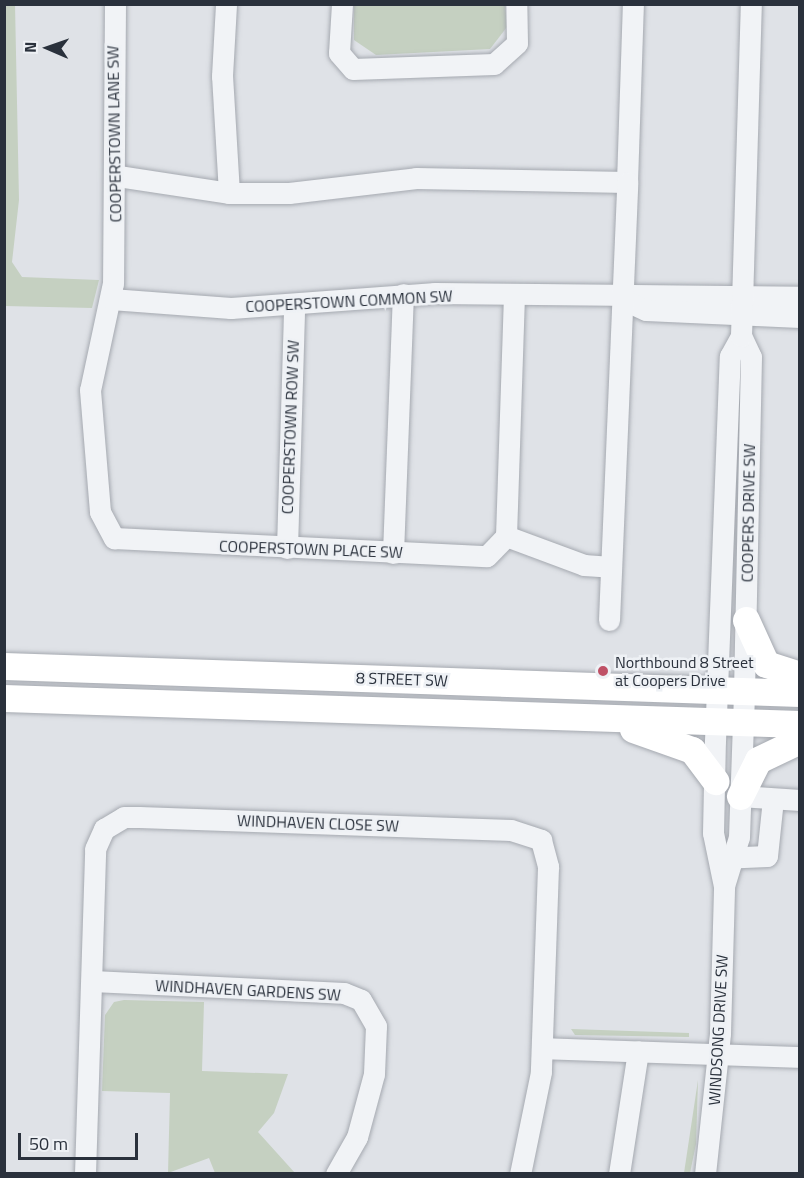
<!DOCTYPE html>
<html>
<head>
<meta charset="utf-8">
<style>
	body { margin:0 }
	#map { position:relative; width:804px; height:1178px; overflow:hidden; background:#dfe2e7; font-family:"Titillium Web",sans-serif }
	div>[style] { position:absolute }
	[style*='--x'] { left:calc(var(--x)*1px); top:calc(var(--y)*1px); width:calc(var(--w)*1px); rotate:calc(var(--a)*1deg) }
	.green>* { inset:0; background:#c5d0c1 }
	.roads { filter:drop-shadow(0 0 2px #a5a9b0) drop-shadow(0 0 2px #a5a9b0) }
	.minor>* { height:21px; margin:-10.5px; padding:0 10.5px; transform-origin:10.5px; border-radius:10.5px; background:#f1f3f6 }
	.major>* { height:27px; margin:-13.5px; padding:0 13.5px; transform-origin:13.5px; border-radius:13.5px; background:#fff }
	.dots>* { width:16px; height:16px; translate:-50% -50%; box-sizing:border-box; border:3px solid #eef1f5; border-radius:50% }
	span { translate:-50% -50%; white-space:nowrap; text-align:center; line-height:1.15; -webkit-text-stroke:5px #eef1f5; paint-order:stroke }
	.street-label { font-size:16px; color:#2a313c }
	.poi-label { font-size:16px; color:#2a313c }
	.left { translate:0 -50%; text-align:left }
	.frame { position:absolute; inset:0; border:6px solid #2a313c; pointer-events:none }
	.north { position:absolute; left:18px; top:18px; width:60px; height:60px; -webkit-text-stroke:4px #eef1f5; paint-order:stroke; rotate:272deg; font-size:16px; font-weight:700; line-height:24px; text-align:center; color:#2a313c }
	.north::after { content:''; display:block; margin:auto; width:21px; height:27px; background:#2a313c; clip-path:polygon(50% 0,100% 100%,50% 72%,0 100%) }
	.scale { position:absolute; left:18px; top:1133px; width:120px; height:27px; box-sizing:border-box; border:3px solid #2a313c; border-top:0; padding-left:8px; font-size:18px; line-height:21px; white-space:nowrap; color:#2a313c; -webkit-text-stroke:4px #eef1f5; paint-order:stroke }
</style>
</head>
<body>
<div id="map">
	<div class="green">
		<i style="clip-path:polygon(15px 4px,19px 200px,12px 262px,22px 277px,99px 280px,92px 308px,5px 306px,4px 5px)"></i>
		<i style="clip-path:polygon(354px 5px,505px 5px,507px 27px,490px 49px,376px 55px,354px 40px)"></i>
		<i style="clip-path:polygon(124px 1000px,204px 1002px,202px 1071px,288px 1074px,274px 1113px,258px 1132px,295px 1173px,215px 1173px,209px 1158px,168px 1173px,170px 1093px,102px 1091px,105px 1015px,114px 1002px)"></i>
		<i style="clip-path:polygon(571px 1029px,689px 1033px,689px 1037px,575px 1035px)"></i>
		<i style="clip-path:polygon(698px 1080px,696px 1144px,690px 1173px,684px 1173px)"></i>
	</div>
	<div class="roads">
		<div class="minor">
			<i style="--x:115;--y:4;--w:279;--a:90.4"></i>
			<i style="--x:113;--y:283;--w:109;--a:102.1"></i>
			<i style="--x:90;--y:390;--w:122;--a:85.3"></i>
			<i style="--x:100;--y:512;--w:30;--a:62"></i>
			<i style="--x:114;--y:538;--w:373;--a:2.8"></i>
			<i style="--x:487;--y:556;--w:28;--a:-46"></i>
			<i style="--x:506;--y:536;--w:240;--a:-88.1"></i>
			<i style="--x:342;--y:4;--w:49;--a:93.5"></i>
			<i style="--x:339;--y:53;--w:21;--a:49"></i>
			<i style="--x:353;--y:69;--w:141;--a:-2"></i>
			<i style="--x:494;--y:64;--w:31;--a:-42"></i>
			<i style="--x:517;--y:43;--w:39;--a:-91"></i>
			<i style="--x:118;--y:176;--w:112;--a:8.7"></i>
			<i style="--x:229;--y:193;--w:117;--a:-93.4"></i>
			<i style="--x:222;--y:76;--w:72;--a:-86.8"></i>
			<i style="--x:229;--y:193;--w:60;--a:0"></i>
			<i style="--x:289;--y:193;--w:128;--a:-6.7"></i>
			<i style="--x:416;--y:178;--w:211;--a:1.1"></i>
			<i style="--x:627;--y:182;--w:178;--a:-88.1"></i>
			<i style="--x:111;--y:299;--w:120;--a:4.3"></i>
			<i style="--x:231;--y:308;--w:205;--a:-4.2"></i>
			<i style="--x:435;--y:293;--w:365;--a:0.6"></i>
			<i style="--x:622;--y:299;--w:26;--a:25"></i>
			<i style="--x:646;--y:310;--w:154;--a:2.6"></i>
			<i style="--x:506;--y:536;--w:83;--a:20.4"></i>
			<i style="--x:584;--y:565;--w:27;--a:4"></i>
			<i style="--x:287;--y:548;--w:242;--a:-88.3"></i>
			<i style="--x:393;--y:553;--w:259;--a:-87.8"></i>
			<i style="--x:609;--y:620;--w:438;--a:-87.6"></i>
			<i style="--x:740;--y:796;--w:60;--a:3.8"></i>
			<i style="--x:721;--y:858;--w:46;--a:-2.5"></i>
			<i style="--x:767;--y:856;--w:57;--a:-84"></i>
			<i style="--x:724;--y:886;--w:51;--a:-73"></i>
			<i style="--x:739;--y:837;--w:146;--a:-88"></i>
			<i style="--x:744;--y:691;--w:334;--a:-88.8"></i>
			<i style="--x:751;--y:357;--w:23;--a:-115"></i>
			<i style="--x:92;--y:981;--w:252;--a:2.7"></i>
			<i style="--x:344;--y:993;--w:18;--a:22"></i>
			<i style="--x:361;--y:1000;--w:30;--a:60"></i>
			<i style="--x:376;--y:1026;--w:48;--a:92.4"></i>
			<i style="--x:374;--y:1074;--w:65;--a:105.1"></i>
			<i style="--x:357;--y:1137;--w:43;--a:119.6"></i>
			<i style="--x:542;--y:1048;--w:258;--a:2"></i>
			<i style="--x:85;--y:1174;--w:325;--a:-88.2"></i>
			<i style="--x:95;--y:849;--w:22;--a:-66"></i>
			<i style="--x:104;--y:829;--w:23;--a:-31"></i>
			<i style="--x:124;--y:817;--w:15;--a:0"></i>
			<i style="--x:139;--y:817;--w:372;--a:2"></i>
			<i style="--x:511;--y:830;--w:32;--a:18"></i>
			<i style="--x:541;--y:840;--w:28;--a:75"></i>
			<i style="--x:548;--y:867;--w:205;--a:92"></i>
			<i style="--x:541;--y:1072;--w:104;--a:101.6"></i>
			<i style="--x:619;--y:1174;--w:124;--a:-81.2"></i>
			<i style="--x:705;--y:1174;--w:142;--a:-83.9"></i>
			<i style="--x:720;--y:1033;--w:147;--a:-88.4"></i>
			<i style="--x:724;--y:886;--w:54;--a:-101.7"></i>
			<i style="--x:713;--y:833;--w:92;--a:-88.8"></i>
			<i style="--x:715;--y:741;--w:385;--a:-87.8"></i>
			<i style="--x:730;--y:356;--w:23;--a:-61"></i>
			<i style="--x:741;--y:336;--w:332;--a:-88.3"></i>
		</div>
		<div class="major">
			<i style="--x:746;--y:620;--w:48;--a:65.6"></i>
			<i style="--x:766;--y:664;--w:36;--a:18"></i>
			<i style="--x:4;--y:666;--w:796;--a:1.94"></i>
			<i style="--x:4;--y:698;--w:796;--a:1.87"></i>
			<i style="--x:633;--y:729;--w:63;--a:19.6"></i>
			<i style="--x:692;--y:750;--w:39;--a:53"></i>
			<i style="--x:740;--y:796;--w:40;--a:-63.4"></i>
			<i style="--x:758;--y:760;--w:47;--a:-25.5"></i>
		</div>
	</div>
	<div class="dots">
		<i style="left:603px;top:671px;background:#bf5166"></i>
	</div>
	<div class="street-label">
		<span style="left:114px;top:134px;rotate:-91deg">COOPERSTOWN LANE SW</span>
		<span style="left:349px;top:301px;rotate:-3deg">COOPERSTOWN COMMON SW</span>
		<span style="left:290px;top:427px;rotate:-88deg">COOPERSTOWN ROW SW</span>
		<span style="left:748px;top:513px;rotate:-89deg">COOPERS DRIVE SW</span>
		<span style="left:311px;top:549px;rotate:2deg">COOPERSTOWN PLACE SW</span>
		<span style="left:402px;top:679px;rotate:2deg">8 STREET SW</span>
		<span style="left:318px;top:823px;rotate:2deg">WINDHAVEN CLOSE SW</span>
		<span style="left:248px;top:990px;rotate:3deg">WINDHAVEN GARDENS SW</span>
		<span style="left:718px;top:1030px;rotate:-87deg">WINDSONG DRIVE SW</span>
	</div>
	<div class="poi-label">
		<span class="left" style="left:615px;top:671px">Northbound 8 Street<br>at Coopers Drive</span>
	</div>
	<div class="frame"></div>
	<div class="north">N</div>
	<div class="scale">50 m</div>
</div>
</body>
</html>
